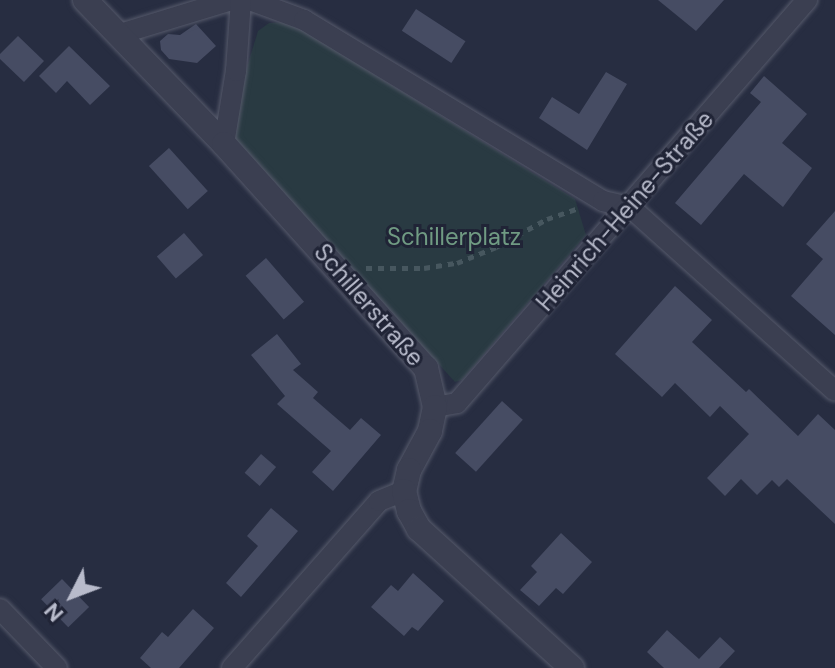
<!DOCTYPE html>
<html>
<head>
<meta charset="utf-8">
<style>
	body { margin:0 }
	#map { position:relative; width:835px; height:668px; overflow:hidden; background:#272d41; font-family:"DM Sans",sans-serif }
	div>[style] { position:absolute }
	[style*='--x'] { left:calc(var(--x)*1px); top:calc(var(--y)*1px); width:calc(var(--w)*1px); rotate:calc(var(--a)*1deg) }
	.green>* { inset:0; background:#293a42 }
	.building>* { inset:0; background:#464c63; transform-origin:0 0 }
	.path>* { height:5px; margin-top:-2.5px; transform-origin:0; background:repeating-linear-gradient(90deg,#47575f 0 6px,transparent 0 12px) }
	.roads { filter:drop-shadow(0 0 2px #565a6b) drop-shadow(0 0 2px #565a6b) }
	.minor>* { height:20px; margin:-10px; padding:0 10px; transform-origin:10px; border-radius:10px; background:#3b3f51 }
	.tertiary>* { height:24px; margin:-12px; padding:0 12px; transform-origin:12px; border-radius:12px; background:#3b3f51 }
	span { translate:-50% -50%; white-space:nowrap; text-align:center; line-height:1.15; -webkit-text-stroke:6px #202436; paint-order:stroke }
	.street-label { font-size:24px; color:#b8bbcb }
	.park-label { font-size:24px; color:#709b83 }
	.north { position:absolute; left:32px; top:556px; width:80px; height:80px; -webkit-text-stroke:6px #202436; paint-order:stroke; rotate:228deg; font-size:22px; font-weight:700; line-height:32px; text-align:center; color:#b8bbcb }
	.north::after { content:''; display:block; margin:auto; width:28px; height:36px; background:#b8bbcb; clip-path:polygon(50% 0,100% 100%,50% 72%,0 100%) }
</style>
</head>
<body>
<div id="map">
	<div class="green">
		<i style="clip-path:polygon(285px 22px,301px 29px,575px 199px,586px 235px,462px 380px,455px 382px,234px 140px,243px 80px,258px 31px,269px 23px)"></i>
	</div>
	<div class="building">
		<i style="clip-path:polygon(658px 0,724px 0,696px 31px)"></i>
		<i style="left:416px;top:9px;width:59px;height:26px;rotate:33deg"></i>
		<i style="clip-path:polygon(196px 24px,216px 46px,197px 63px,169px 59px,161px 50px,160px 41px,168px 34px,180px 35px)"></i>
		<i style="clip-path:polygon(18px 36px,44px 61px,24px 82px,0 59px,0 54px)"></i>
		<i style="clip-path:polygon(69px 46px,110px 86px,90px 105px,67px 81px,56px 93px,39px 76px)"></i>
		<i style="clip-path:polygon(606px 72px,627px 84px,587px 150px,539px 118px,552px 97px,579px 114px)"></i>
		<i style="clip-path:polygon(764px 76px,807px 114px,782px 143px,812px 168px,783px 207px,744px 174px,701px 225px,675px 203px,761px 102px,750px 93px)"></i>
		<i style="left:169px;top:148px;width:58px;height:27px;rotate:48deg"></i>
		<i style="clip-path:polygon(835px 211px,835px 335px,791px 296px,823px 259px,806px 244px)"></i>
		<i style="left:184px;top:233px;width:29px;height:36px;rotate:49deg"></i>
		<i style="left:266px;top:258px;width:58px;height:27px;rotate:49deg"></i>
		<i style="clip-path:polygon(675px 286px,712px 320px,692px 342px,746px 392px,749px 389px,798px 436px,818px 414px,835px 430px,835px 524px,787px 479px,779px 487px,772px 480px,757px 495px,741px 479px,725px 496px,707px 478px,749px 434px,720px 406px,710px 417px,675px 383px,662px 397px,615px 354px)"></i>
		<i style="clip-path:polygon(277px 334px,301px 364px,293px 370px,318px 392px,313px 398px,350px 430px,361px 418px,381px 435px,333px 491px,312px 472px,331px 451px,277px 404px,285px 396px,251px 355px)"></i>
		<i style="left:502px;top:401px;width:28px;height:70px;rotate:42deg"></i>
		<i style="left:261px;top:454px;width:20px;height:25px;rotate:41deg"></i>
		<i style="clip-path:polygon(271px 508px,298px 531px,241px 597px,226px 583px,258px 546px,247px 536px)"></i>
		<i style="clip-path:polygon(561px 533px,592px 562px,563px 594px,556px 588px,539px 606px,520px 590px,537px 572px,531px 566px)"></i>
		<i style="clip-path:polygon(413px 573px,444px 601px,418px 631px,412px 627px,404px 636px,371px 607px,391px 585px,398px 591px)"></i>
		<i style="left:62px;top:579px;width:39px;height:29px;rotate:46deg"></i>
		<i style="clip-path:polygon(193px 609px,214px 628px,179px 668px,151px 668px,140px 658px,162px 632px,168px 637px)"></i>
		<i style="clip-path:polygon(667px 630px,699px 659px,720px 637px,735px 651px,719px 668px,664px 668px,647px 652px)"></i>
	</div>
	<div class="path">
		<i style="--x:366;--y:268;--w:58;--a:0"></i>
		<i style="--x:424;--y:268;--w:33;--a:-9"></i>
		<i style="--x:457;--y:263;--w:42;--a:-22.3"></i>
		<i style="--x:496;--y:247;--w:58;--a:-28.8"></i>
		<i style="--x:547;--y:219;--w:31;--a:-19"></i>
	</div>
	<div class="roads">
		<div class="minor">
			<i style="--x:250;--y:0;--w:58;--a:20.3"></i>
			<i style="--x:304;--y:20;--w:350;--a:31.2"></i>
			<i style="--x:603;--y:201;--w:28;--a:13"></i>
			<i style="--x:630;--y:207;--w:275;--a:41.9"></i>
			<i style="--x:120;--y:34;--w:116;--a:-17"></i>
			<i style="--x:224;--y:144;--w:74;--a:-80.7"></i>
			<i style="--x:236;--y:71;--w:71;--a:-86"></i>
			<i style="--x:435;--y:407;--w:22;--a:-10"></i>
			<i style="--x:457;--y:403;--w:534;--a:-49.03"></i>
			<i style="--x:0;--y:609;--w:82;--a:46"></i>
			<i style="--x:232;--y:668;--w:222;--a:-48.6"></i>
			<i style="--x:379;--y:501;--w:27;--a:-22"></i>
		</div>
		<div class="tertiary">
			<i style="--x:85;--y:0;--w:200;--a:46"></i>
			<i style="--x:224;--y:144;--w:302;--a:48"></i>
			<i style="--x:426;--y:368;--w:40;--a:77"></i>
			<i style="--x:435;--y:407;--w:25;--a:102"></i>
			<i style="--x:430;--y:431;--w:44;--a:118.3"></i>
			<i style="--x:409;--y:470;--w:22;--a:103"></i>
			<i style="--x:404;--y:491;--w:21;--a:76"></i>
			<i style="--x:409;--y:511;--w:21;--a:61"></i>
			<i style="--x:419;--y:529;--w:207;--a:42.3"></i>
		</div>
	</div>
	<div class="street-label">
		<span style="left:625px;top:211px;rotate:-49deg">Heinrich-Heine-Straße</span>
		<span style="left:369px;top:305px;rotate:49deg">Schillerstraße</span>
	</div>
	<div class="park-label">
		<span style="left:454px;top:237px">Schillerplatz</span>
	</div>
	<div class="north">N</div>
</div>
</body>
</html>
